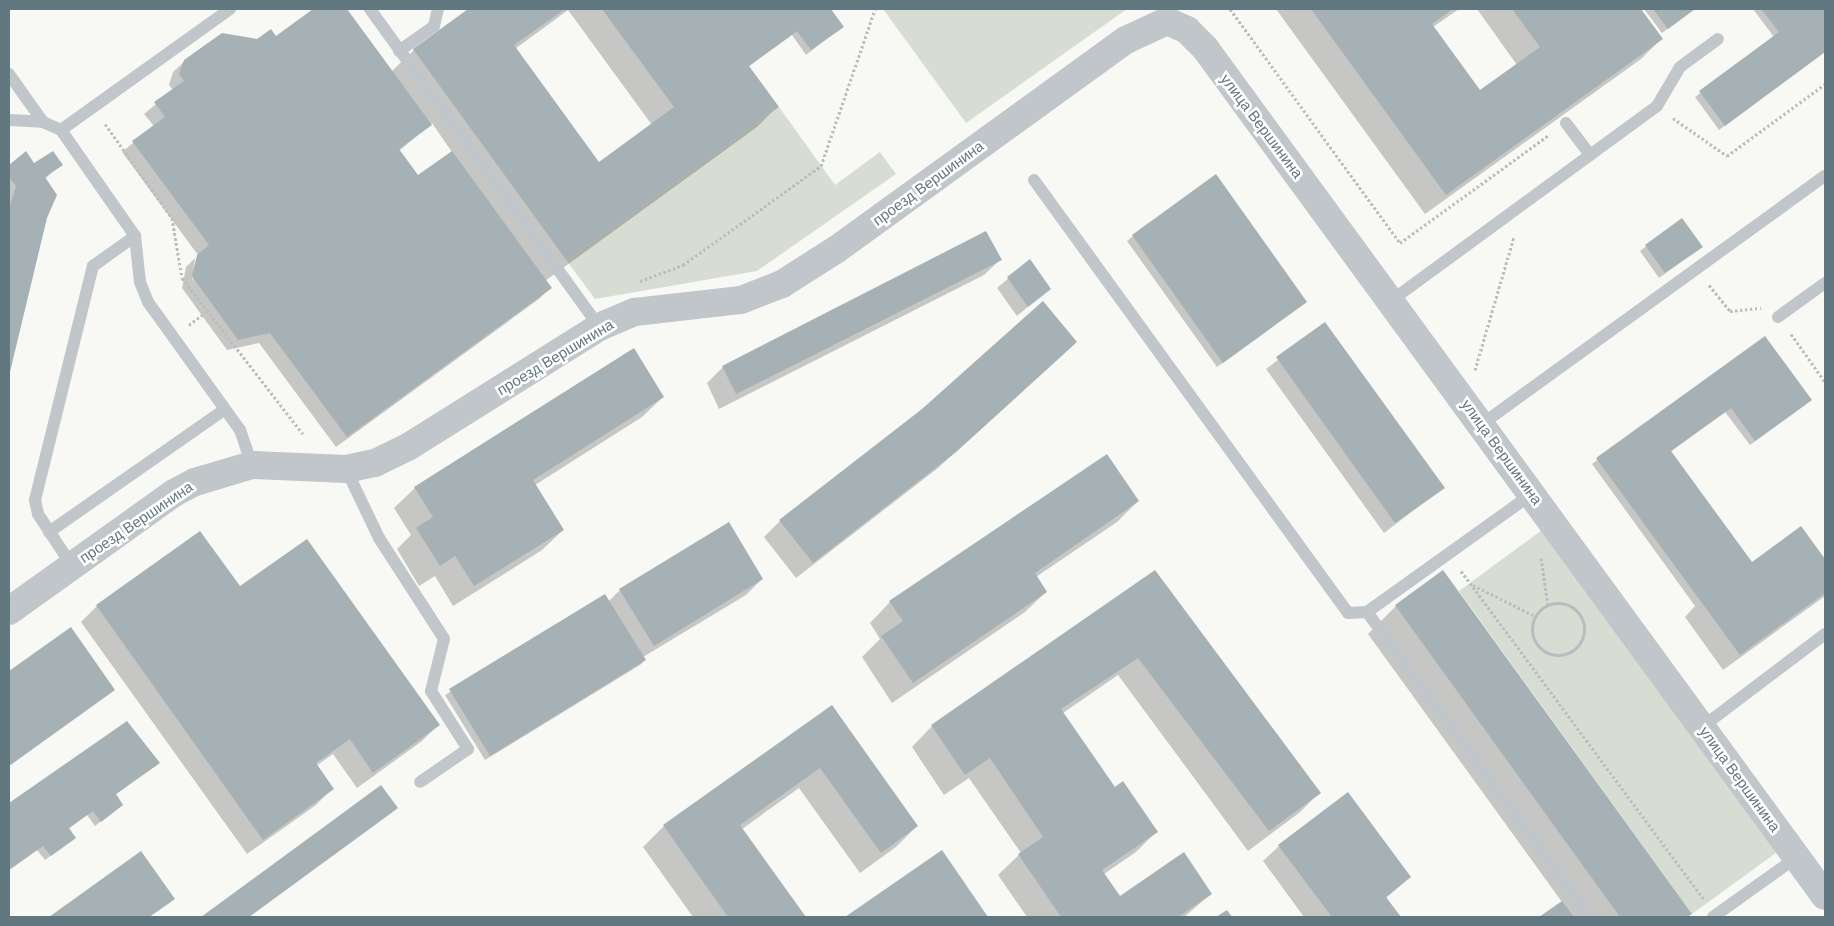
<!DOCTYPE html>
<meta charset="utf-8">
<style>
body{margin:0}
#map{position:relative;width:1834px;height:926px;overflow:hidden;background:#f8f8f5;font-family:Helvetica,sans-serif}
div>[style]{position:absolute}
.green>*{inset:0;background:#d8ddd4}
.shadow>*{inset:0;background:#0003}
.building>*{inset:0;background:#a5b1b5}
.path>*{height:3px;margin-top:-1.5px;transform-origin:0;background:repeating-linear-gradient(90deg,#b8bdbf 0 2.5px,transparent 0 5px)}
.path>.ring{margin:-1.5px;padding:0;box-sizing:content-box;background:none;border:3px solid #b8bdbf;border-radius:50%}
.service>*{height:12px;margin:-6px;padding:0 6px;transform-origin:6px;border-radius:6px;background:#c0c6c9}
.tertiary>*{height:28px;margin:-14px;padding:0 14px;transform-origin:14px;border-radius:14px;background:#c0c6c9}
span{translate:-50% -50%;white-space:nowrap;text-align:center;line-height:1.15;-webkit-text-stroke:5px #fff;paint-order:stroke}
.street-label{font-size:15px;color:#627881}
.frame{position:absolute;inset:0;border:10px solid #627881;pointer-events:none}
</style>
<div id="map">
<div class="green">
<div style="clip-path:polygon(883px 9px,1127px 9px,966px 123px)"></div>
<div style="clip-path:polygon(779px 107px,835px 185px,880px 152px,896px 174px,757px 271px,595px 299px,567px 261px)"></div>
<div style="clip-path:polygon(1546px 527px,1780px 850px,1692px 914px,1459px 591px)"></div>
</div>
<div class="shadow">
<div style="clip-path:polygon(evenodd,316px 9px,345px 9px,391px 72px,414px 50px,470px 9px,706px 9px,708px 12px,712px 9px,829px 9px,842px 27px,806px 55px,792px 35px,748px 67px,777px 107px,757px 127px,545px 281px,550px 288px,539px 299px,336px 447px,259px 343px,227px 350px,182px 288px,186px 267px,195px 258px,192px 283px,198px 255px,122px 152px,154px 126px,144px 114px,173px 90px,169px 85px,173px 72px,185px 61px,276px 37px,316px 9px,568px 10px,652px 125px,599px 164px,515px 49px,568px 10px,316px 9px,432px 123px,452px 152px,418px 177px,399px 151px,432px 123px)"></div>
<div style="clip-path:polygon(1276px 9px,1459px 9px,1433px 27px,1480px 92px,1517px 65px,1477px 9px,1640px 9px,1662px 38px,1641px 59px,1425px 214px)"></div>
<div style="clip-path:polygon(1644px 9px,1695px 9px,1662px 33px)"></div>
<div style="clip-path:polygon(1753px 9px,1825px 9px,1825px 52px,1719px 130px,1695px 97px,1774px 37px)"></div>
<div style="clip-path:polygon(25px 153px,34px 165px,61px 164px,45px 179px,46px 218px,9px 373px,9px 166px)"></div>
<div style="clip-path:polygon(1682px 219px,1696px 251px,1659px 278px,1640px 251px)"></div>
<div style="clip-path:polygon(1133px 236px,1306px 302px,1217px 367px,1127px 241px)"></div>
<div style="clip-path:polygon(1000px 260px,984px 275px,719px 409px,707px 383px,723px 367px)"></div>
<div style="clip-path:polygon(1029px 261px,1049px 289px,1017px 316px,997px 288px)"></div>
<div style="clip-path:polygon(1324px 324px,1443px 488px,1384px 533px,1266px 369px)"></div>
<div style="clip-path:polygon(1765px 337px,1805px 405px,1750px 445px,1725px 412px,1670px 452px,1751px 564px,1801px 528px,1825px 561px,1825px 596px,1723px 670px,1685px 617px,1695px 606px,1592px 464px)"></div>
<div style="clip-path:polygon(634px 350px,663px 397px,642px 417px,535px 485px,563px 530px,542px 550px,453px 606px,435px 576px,419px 586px,397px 549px,411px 535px,394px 508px,415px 488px)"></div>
<div style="clip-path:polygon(1059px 358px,938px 468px,796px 578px,764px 537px,780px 521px)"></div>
<div style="clip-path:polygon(1138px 501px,1117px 522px,1036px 577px,1046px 592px,1025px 612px,892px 703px,862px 657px,880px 639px,870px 623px,890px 602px)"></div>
<div style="clip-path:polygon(200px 532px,240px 588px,438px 725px,422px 741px,357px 788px,333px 754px,316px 766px,332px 789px,316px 805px,247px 854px,81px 622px,97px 606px)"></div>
<div style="clip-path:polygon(762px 579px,746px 595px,643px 657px,645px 660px,640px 665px,485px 760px,445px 695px,604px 595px,608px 602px,620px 590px)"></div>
<div style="clip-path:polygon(1396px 606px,1690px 914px,1687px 917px,1541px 917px,1562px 902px,1368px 634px)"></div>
<div style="clip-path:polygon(1105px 609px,1319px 793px,1299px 813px,1248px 851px,1118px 675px,1063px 713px,1114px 789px,1156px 832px,1136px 852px,1104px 874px,1120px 897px,1211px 894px,1184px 917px,1027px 917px,998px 875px,1021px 853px,969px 778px,944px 795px,912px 747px,932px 726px)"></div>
<div style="clip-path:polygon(71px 629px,113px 690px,9px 766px,9px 673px)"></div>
<div style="clip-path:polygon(832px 707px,917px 826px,896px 847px,860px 873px,799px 788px,742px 829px,805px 917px,693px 917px,643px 847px,664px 826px)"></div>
<div style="clip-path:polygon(127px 723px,158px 763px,115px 795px,122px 805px,95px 826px,87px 815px,68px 829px,75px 838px,45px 860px,37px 850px,9px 870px,9px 805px)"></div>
<div style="clip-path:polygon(381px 787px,396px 808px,391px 813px,249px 917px,203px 917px)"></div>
<div style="clip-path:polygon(1279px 846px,1410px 877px,1386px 898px,1400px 917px,1304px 917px,1263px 861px)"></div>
<div style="clip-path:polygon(942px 852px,987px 917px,847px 917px)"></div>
<div style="clip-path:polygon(141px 853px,173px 899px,168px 904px,149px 917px,51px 917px)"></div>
</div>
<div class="building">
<div style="clip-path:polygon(313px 9px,347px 9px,432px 125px,399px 149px,418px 175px,452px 151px,552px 288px,347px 437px,270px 333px,238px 340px,192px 276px,197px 255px,209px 245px,132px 141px,165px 117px,154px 102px,184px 81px,179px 74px,184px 60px,222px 33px,257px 39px,271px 29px,276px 36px)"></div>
<div style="clip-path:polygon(468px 9px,565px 9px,514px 45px,599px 162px,674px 107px,602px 9px,831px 9px,844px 27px,811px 50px,797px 31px,749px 66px,779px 107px,567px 261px,413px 49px)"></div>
<div style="clip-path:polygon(1311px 9px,1453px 9px,1432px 24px,1480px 90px,1540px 47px,1512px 9px,1641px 9px,1663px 39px,1446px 195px)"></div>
<div style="clip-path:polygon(1653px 9px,1695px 9px,1668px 29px)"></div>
<div style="clip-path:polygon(1761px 9px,1825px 9px,1825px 52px,1725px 126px,1699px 91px,1779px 32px)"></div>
<div style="clip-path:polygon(26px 151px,34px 163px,53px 151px,63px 165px,45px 177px,57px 195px,47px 218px,9px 376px,9px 209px,16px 186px,9px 177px,9px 165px)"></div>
<div style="clip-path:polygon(1216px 174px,1307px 302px,1223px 363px,1132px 235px)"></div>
<div style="clip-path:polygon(1682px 218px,1703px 247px,1665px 273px,1645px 245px)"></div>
<div style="clip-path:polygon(986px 231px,1002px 260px,736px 394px,722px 366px)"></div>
<div style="clip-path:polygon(1030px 259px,1051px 289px,1028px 307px,1007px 277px)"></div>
<div style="clip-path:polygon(1043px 301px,1077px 342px,956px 452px,813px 563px,779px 520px,922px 409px)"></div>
<div style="clip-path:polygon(1325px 322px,1445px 488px,1395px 523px,1276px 357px)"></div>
<div style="clip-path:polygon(1765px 336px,1812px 400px,1755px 441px,1731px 408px,1671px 451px,1752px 562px,1801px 526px,1825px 559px,1825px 593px,1740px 655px,1596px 458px)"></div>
<div style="clip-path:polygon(634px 348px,664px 397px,533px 480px,564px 530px,474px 586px,455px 556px,440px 566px,416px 528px,433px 517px,414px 487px)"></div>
<div style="clip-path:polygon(1107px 454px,1139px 501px,1035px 573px,1047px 592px,913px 683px,881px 636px,903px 621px,889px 601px)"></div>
<div style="clip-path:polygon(729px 522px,763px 579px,654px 646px,619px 589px)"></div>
<div style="clip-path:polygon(200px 531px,240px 586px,307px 539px,440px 725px,373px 773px,350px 739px,316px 763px,334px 789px,263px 840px,96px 605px)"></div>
<div style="clip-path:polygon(1155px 570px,1321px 793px,1269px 831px,1138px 658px,1061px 709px,1115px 787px,1123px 781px,1158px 832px,1102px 870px,1120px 896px,1184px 852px,1212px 894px,1178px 917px,1061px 917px,1018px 854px,1043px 837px,990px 758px,965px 775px,931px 725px)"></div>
<div style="clip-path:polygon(1443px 570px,1692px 914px,1687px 917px,1620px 917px,1395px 605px)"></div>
<div style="clip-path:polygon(605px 594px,646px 660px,490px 756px,449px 689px)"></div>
<div style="clip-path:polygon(71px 627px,115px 690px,9px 766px,9px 671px)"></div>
<div style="clip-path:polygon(832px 705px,918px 826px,881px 853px,820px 768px,740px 825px,806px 917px,728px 917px,663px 825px)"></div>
<div style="clip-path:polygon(127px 721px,160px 763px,116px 794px,123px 805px,101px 822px,93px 811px,69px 828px,76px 838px,51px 856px,43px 846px,9px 870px,9px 803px)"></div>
<div style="clip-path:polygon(381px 785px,398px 808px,249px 917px,201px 917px)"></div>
<div style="clip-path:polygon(1348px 792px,1411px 877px,1386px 897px,1401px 917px,1332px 917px,1278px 845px)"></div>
<div style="clip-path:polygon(942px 850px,988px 917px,845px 917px)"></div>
<div style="clip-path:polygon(141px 851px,175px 899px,149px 917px,49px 917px)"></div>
<div style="clip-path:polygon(1562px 901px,1574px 917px,1539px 917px)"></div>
<div style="clip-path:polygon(1227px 910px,1232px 917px,1216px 917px)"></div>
</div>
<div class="path">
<div style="left:1230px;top:9px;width:289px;rotate:54deg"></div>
<div style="left:1400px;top:243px;width:185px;rotate:-36deg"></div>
<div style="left:1673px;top:118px;width:66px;rotate:35.1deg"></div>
<div style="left:1727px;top:156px;width:122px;rotate:-36.3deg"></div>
<div style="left:105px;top:124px;width:115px;rotate:54.5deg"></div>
<div style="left:172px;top:218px;width:61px;rotate:80.5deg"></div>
<div style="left:182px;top:278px;width:197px;rotate:52.2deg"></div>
<div style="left:640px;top:281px;width:46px;rotate:-20.4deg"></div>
<div style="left:683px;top:265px;width:170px;rotate:-35.7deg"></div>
<div style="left:821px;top:166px;width:166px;rotate:-71deg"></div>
<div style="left:1709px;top:285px;width:33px;rotate:51deg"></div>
<div style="left:1730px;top:311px;width:31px;rotate:-6deg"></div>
<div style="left:189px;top:325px;width:21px;rotate:-37deg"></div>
<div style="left:1791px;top:334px;width:59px;rotate:54.7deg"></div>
<div style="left:1475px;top:370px;width:139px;rotate:-73.7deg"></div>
<div style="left:1541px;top:558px;width:48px;rotate:81.5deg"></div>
<div style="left:1461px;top:571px;width:408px;rotate:53.5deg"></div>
<div style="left:1473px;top:585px;width:69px;rotate:26.6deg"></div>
<div class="ring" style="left:1532px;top:603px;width:49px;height:49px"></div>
</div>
<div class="service">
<div style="left:370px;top:9px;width:392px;rotate:54.2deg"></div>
<div style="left:399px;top:51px;width:43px;rotate:-35.5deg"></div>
<div style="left:434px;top:26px;width:17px;rotate:-77deg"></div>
<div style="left:9px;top:74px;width:59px;rotate:54.7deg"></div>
<div style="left:9px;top:120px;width:34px;rotate:3deg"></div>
<div style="left:43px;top:122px;width:20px;rotate:24deg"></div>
<div style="left:1566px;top:123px;width:40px;rotate:53deg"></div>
<div style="left:1034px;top:180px;width:535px;rotate:54.05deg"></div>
<div style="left:1348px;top:613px;width:19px;rotate:-3deg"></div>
<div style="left:1367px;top:612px;width:203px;rotate:-35.6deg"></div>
<div style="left:135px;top:236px;width:46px;rotate:83.8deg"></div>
<div style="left:140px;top:282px;width:22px;rotate:68deg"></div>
<div style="left:148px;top:302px;width:158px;rotate:54.3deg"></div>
<div style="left:240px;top:430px;width:37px;rotate:71deg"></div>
<div style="left:1392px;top:300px;width:328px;rotate:-36.2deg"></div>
<div style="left:1657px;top:106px;width:45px;rotate:-59.5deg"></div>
<div style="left:1680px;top:67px;width:47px;rotate:-36.4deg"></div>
<div style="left:1778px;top:317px;width:58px;rotate:-35.9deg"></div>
<div style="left:1482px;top:424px;width:423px;rotate:-35.9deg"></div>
<div style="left:346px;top:469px;width:76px;rotate:64.4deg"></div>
<div style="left:379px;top:538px;width:120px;rotate:57.2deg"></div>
<div style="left:444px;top:639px;width:54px;rotate:104deg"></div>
<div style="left:431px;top:691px;width:69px;rotate:57.5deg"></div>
<div style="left:468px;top:749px;width:58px;rotate:145.5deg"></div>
<div style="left:49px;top:532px;width:213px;rotate:-34.9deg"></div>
<div style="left:72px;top:566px;width:62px;rotate:-123.2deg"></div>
<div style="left:38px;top:514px;width:14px;rotate:-102deg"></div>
<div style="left:35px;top:500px;width:241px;rotate:-76.1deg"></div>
<div style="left:93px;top:266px;width:52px;rotate:-35.5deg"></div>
<div style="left:135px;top:236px;width:129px;rotate:-124.9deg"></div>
<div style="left:61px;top:130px;width:208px;rotate:-35.6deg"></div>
<div style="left:1367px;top:612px;width:378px;rotate:53.8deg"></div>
<div style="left:1702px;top:727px;width:154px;rotate:-37.1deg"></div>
<div style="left:1713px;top:917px;width:103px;rotate:-35.5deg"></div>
</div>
<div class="tertiary">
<div style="left:9px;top:611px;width:203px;rotate:-35.6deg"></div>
<div style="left:174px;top:493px;width:24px;rotate:-28deg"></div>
<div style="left:195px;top:482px;width:59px;rotate:-16.6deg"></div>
<div style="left:252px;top:465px;width:94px;rotate:2.4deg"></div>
<div style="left:346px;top:469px;width:30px;rotate:-12deg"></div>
<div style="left:375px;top:463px;width:37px;rotate:-26deg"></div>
<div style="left:408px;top:447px;width:226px;rotate:-32.1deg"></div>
<div style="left:599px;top:327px;width:39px;rotate:-23deg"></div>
<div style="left:635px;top:312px;width:107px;rotate:-6.5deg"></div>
<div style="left:741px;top:300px;width:44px;rotate:-21.3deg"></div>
<div style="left:782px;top:284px;width:65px;rotate:-32.5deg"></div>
<div style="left:837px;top:249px;width:357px;rotate:-35.9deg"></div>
<div style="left:1126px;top:40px;width:45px;rotate:-24.9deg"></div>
<div style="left:1167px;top:21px;width:22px;rotate:24deg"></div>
<div style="left:1187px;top:30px;width:25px;rotate:45deg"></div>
<div style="left:1205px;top:48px;width:1050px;rotate:53.83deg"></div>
</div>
<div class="street-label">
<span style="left:1262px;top:126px;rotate:53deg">улица Вершинина</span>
<span style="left:928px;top:183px;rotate:-36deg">проезд Вершинина</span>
<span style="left:555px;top:357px;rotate:-31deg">проезд Вершинина</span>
<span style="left:1502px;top:452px;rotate:54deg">улица Вершинина</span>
<span style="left:136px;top:522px;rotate:-34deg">проезд Вершинина</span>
<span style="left:1740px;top:779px;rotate:54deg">улица Вершинина</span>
</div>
<div class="frame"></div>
</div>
